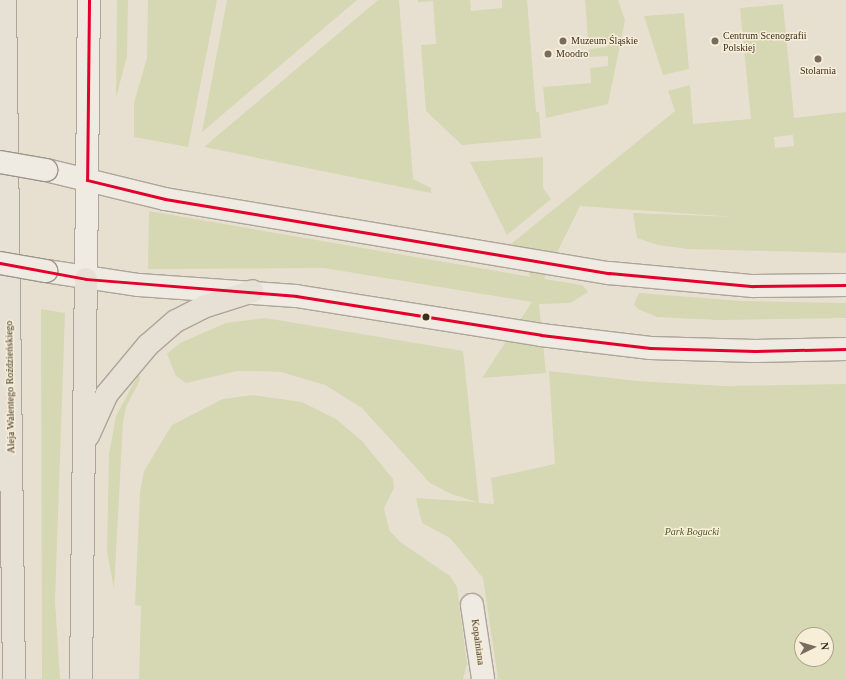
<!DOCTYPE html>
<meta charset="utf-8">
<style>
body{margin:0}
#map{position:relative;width:846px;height:679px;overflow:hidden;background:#e7e0d1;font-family:"Times New Roman",serif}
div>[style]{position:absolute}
.green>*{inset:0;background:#d6d7b3}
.roads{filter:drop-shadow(1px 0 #ada599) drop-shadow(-1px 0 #ada599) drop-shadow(0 1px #ada599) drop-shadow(0 -1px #ada599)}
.street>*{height:22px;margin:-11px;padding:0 11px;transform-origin:11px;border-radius:11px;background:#efebe3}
.secondary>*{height:22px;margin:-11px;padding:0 11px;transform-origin:11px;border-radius:11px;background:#efebe3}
.primary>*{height:22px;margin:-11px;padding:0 11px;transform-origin:11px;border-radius:11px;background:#e6e1d4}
.bridges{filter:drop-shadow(1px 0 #9c958a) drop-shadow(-1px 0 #9c958a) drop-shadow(0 1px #9c958a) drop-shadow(0 -1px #9c958a)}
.secondary-bridge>*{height:22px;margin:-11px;padding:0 11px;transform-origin:11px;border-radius:11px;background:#efebe3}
.bus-1>*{height:3px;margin:-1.5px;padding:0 1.5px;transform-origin:1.5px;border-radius:1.5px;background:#e4002b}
.dots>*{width:11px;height:11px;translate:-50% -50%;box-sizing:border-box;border:2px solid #f7eed8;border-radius:50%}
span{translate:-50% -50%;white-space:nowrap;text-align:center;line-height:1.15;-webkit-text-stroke:3px #f7eed8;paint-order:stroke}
.poi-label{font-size:10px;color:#3d2e20}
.left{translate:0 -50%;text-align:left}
.street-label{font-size:10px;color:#3d2e20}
.park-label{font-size:10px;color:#4d5a26;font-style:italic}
.north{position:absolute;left:794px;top:627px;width:40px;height:40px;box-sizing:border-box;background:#f7eed8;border:1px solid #ada18e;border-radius:50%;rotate:85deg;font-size:11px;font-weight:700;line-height:16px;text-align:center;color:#3d2e20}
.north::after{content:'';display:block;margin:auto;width:14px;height:18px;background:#786c5e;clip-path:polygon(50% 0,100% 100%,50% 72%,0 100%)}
</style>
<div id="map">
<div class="green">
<div style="clip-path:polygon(117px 0,128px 0,127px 56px,116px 98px)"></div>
<div style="clip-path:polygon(148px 0,217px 0,188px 147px,134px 137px,134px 103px,147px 58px)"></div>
<div style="clip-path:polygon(227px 0,357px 0,202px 132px)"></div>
<div style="clip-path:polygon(378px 0,399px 0,413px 179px,431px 188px,431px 193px,204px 147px)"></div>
<div style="clip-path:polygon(418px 0,470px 0,471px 11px,502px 8px,502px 0,527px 0,536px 112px,539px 112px,541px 138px,462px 145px,426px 111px,421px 45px,436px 44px,433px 1px,418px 2px)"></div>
<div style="clip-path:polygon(585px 0,618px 0,625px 20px,608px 104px,546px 118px,543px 87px,591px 83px,590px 68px,608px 66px,608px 56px,589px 57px,589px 49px,607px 47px,607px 39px,588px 40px)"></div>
<div style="clip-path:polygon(evenodd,783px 4px,794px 118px,846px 112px,846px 253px,688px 249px,658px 245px,637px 238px,633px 213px,736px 217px,580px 206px,544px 279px,582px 285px,588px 292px,570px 303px,539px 304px,546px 373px,482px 378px,532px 302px,324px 268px,148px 269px,149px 211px,531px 277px,511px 244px,675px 111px,668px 91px,690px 85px,693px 124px,751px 119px,740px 8px,783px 4px,793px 135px,794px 146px,775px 148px,774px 137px,793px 135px)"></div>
<div style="clip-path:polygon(684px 13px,689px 69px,663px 75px,644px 16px)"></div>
<div style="clip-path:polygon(543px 157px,543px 188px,551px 199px,507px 235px,470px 162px)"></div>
<div style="clip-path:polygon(639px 293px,742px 301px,846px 303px,846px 318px,719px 320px,657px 317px,638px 309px,634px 304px)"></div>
<div style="clip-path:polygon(41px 309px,65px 313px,55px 601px,60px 679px,42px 679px)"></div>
<div style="clip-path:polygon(evenodd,265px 318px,463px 351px,479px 503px,494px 504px,491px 478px,555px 464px,549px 371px,637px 381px,724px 386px,846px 384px,846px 679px,498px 679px,483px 578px,450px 538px,422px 523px,416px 498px,477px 502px,451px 494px,430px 483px,362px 408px,325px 385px,281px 372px,259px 371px,237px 371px,186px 383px,176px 376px,167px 354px,180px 343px,226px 323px,265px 318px,802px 635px,826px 635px,826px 659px,802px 659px,802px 635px)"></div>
<div style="clip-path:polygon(139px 373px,140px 380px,126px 407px,123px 423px,114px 589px,107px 552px,109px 454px,116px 416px)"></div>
<div style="clip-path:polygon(253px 395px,302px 402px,336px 419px,362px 441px,393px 479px,394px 488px,384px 508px,389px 530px,400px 542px,450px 576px,457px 587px,467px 664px,463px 679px,139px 679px,141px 606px,135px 605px,140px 492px,144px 471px,172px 425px,223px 399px)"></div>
</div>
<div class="roads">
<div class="street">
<div style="left:472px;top:605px;width:75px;rotate:81.5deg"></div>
</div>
<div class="secondary">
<div style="left:46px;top:170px;width:122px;rotate:13.7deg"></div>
<div style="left:165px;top:199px;width:450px;rotate:9.5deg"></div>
<div style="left:609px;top:273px;width:145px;rotate:5.2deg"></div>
<div style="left:753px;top:286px;width:93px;rotate:-0.6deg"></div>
<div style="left:46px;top:271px;width:94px;rotate:8.6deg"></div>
<div style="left:139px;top:285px;width:157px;rotate:4deg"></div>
<div style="left:296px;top:296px;width:248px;rotate:9deg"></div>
<div style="left:541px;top:335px;width:110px;rotate:6.8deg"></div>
<div style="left:650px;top:348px;width:105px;rotate:1.6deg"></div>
<div style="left:755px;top:351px;width:91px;rotate:-1.3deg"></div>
<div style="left:86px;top:279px;width:279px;rotate:-89.4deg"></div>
</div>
<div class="primary">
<div style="left:5px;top:0;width:679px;rotate:89.24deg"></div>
<div style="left:88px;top:436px;width:46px;rotate:-65.7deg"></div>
<div style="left:107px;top:394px;width:64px;rotate:-50.1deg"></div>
<div style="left:148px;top:345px;width:37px;rotate:-41deg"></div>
<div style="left:176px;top:321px;width:30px;rotate:-27deg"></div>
<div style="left:203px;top:307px;width:52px;rotate:-17.7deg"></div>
<div style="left:81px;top:679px;width:400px;rotate:-89.3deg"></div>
</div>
</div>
<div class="bridges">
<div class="secondary-bridge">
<div style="left:0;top:162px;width:47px;rotate:9.9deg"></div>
<div style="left:0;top:263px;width:47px;rotate:9.9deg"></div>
</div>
</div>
<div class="bus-1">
<div style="left:89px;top:0;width:180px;rotate:90.6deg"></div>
<div style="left:87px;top:180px;width:80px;rotate:13.7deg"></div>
<div style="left:165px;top:199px;width:450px;rotate:9.5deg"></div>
<div style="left:609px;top:273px;width:145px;rotate:5.2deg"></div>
<div style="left:753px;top:286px;width:93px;rotate:-0.6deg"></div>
<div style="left:0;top:263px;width:87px;rotate:10.5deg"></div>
<div style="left:86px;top:279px;width:211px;rotate:4.6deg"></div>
<div style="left:296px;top:296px;width:248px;rotate:9deg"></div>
<div style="left:541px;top:335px;width:110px;rotate:6.8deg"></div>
<div style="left:650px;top:348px;width:105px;rotate:1.6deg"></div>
<div style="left:755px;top:351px;width:91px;rotate:-1.3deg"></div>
</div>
<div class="dots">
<div style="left:563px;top:41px;background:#786c5e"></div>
<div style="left:715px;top:41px;background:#786c5e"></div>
<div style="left:548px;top:54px;background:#786c5e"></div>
<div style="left:818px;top:59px;background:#786c5e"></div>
<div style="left:426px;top:317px;background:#3d2e20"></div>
</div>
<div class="poi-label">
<span class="left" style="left:723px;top:41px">Centrum Scenografii<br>Polskiej</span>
<span class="left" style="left:571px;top:41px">Muzeum Śląskie</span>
<span class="left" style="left:556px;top:54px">Moodro</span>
<span style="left:818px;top:71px">Stolarnia</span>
</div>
<div class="street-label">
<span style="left:10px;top:387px;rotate:-91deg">Aleja Walentego Roździeńskiego</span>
<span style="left:478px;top:642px;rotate:82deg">Kopalniana</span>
</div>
<div class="park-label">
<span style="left:692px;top:532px">Park Bogucki</span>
</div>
<div class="north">N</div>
</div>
